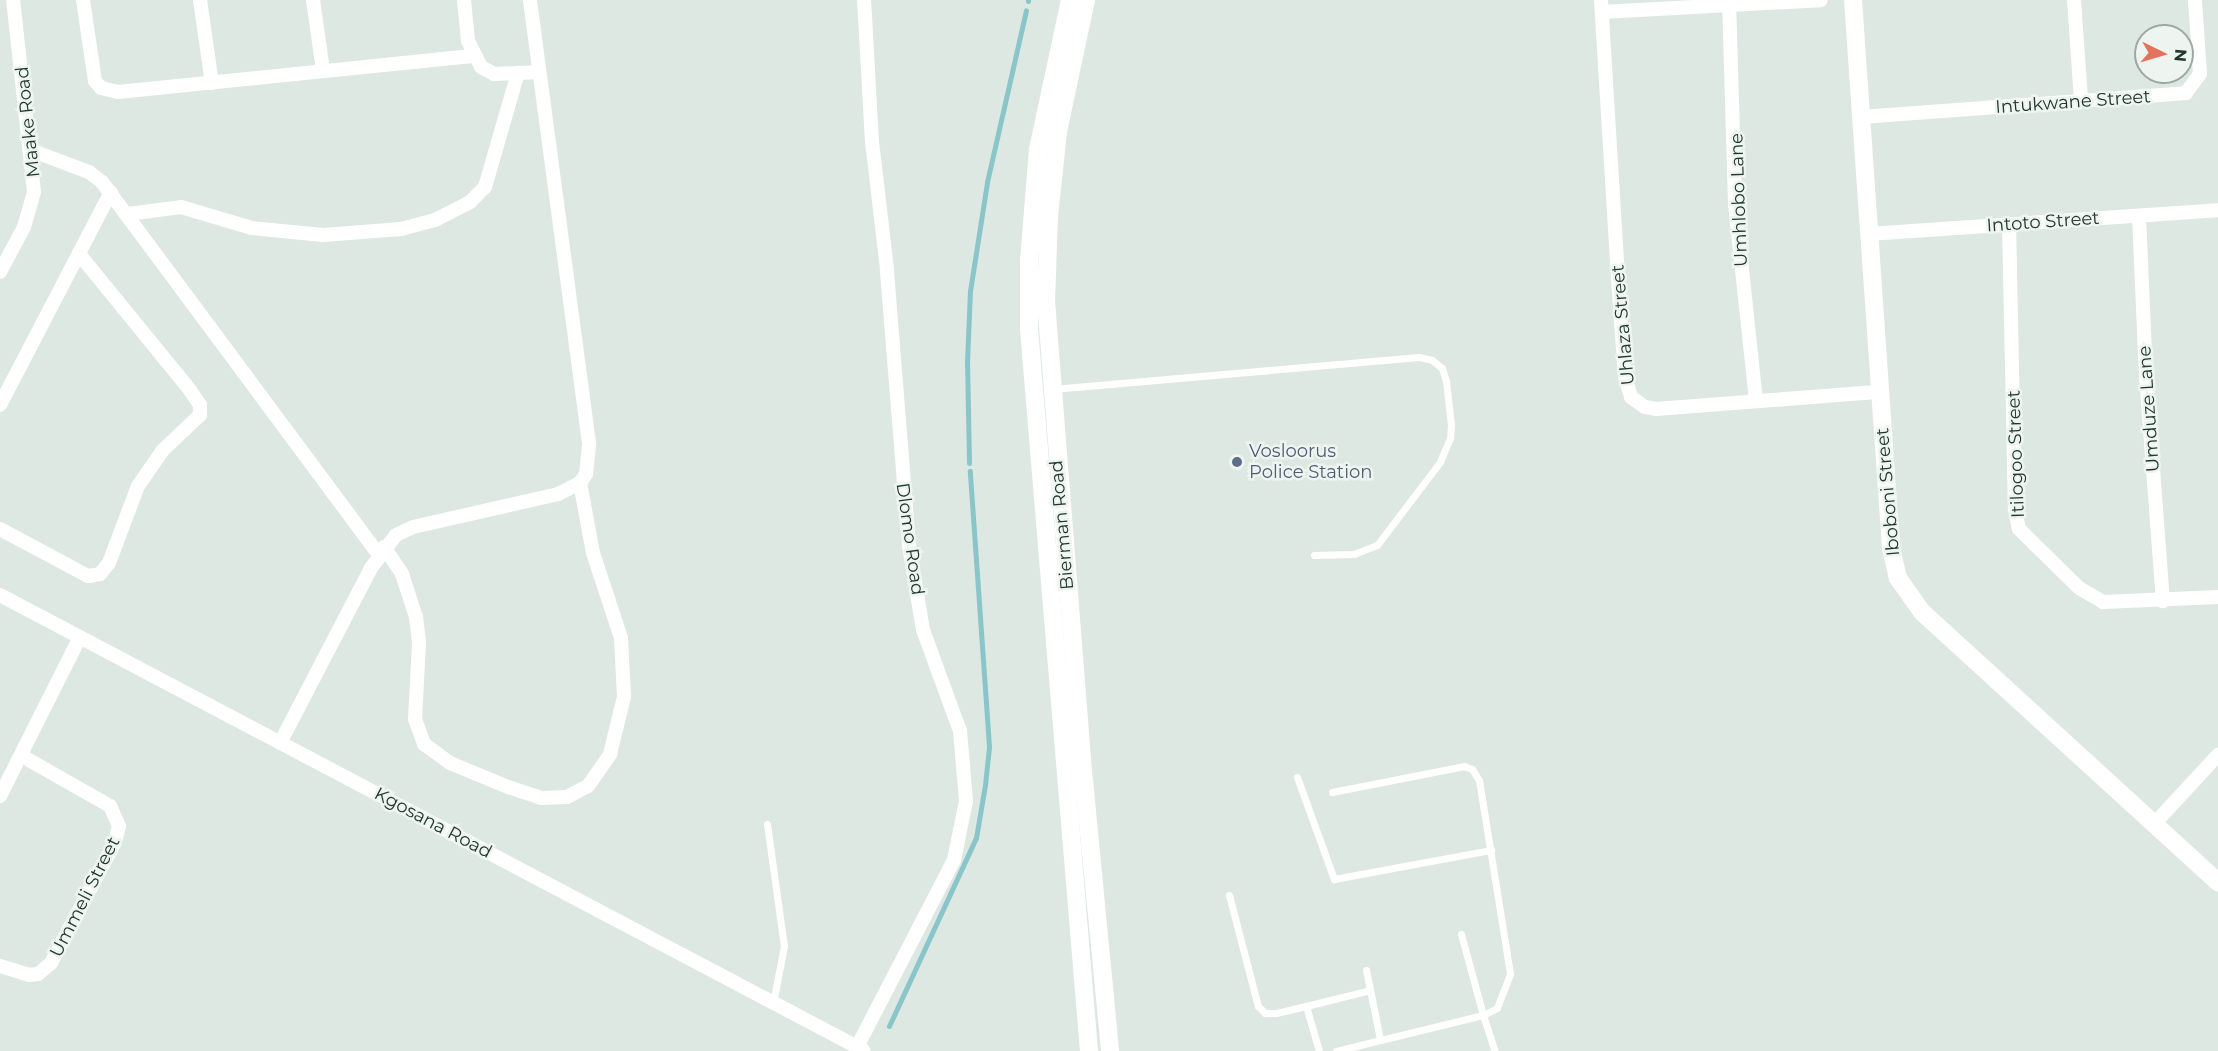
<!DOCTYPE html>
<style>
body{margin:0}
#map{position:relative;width:2218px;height:1051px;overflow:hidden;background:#dee8e2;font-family:Montserrat,sans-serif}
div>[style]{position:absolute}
.stream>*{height:5px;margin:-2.5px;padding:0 2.5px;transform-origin:2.5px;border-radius:2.5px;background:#8ac6c9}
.lane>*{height:7px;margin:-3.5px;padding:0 3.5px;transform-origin:3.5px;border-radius:3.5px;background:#fff}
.street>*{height:14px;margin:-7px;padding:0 7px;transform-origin:7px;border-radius:7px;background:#fff}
.secondary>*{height:18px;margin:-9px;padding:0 9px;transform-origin:9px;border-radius:9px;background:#fff}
.dots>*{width:16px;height:16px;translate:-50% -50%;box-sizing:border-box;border:3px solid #eef5f1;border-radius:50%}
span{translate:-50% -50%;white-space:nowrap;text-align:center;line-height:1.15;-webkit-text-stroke:5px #eef5f1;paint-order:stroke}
.street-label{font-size:18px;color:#21362e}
.service-label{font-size:18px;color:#4e5e75}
.left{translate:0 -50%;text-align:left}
.north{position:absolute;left:2134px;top:24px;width:60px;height:60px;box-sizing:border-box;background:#eef5f1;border:2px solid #9ca9a3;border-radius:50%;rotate:95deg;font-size:16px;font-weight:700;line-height:24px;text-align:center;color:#21362e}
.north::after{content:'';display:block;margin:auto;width:21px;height:27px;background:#e5725f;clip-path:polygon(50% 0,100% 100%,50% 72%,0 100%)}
</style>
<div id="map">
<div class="stream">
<div style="left:1028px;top:1px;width:1px;rotate:-90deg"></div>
<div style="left:969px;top:463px;width:101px;rotate:-91.1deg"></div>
<div style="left:967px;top:362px;width:71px;rotate:-87.6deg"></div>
<div style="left:970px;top:291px;width:110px;rotate:-81.1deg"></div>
<div style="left:987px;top:182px;width:176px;rotate:-77.2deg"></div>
<div style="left:889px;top:1026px;width:207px;rotate:-65.2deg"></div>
<div style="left:976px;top:838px;width:54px;rotate:-80.4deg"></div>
<div style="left:985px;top:785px;width:39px;rotate:-84deg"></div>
<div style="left:989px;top:746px;width:276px;rotate:-94deg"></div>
</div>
<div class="lane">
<div style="left:1053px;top:389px;width:367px;rotate:-5deg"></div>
<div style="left:1419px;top:357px;width:13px;rotate:13deg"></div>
<div style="left:1432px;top:360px;width:13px;rotate:39deg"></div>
<div style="left:1442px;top:368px;width:14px;rotate:73deg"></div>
<div style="left:1446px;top:381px;width:44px;rotate:83.5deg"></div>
<div style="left:1451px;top:425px;width:13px;rotate:94deg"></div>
<div style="left:1450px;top:438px;width:26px;rotate:113deg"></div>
<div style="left:1440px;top:462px;width:104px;rotate:127.2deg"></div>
<div style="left:1377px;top:545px;width:25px;rotate:159deg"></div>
<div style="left:1354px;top:554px;width:40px;rotate:178.6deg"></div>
<div style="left:1297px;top:777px;width:109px;rotate:70.1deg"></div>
<div style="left:1334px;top:879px;width:160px;rotate:-10.5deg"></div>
<div style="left:1332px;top:792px;width:135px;rotate:-11.1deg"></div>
<div style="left:1464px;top:766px;width:9px;rotate:21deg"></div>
<div style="left:1472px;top:769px;width:13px;rotate:58deg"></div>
<div style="left:1479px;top:780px;width:196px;rotate:80.9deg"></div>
<div style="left:1510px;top:974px;width:36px;rotate:111deg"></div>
<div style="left:1497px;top:1008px;width:16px;rotate:153deg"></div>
<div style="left:1483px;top:1015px;width:84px;rotate:-105.2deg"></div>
<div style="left:767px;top:824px;width:123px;rotate:82.1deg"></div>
<div style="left:784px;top:946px;width:58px;rotate:100.9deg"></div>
<div style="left:1229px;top:895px;width:115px;rotate:75.4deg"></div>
<div style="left:1258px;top:1006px;width:10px;rotate:45deg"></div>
<div style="left:1265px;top:1013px;width:11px"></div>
<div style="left:1276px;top:1013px;width:31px;rotate:-13deg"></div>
<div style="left:1366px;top:970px;width:70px;rotate:78.5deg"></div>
<div style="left:1319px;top:1051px;width:47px;rotate:-106.1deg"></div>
<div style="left:1306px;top:1006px;width:66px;rotate:-14deg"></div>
<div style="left:1336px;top:1051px;width:151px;rotate:-13.8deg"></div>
<div style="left:1483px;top:1015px;width:38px;rotate:72deg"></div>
</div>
<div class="street">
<div style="left:83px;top:0;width:82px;rotate:81.6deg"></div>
<div style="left:95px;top:81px;width:9px;rotate:49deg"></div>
<div style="left:101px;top:88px;width:17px;rotate:13deg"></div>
<div style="left:118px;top:92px;width:356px;rotate:-5.8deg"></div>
<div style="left:200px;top:0;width:84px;rotate:81.8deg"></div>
<div style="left:313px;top:0;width:71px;rotate:81.9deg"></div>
<div style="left:464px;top:0;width:41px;rotate:84.4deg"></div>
<div style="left:468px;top:41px;width:29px;rotate:63deg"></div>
<div style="left:481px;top:67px;width:15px;rotate:28deg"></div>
<div style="left:494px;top:74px;width:45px;rotate:-2.5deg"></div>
<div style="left:1601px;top:0;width:280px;rotate:86.5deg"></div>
<div style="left:1618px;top:279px;width:98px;rotate:85.9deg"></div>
<div style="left:1625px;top:377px;width:21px;rotate:73deg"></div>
<div style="left:1631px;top:397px;width:17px;rotate:36deg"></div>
<div style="left:1645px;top:407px;width:11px;rotate:10deg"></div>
<div style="left:1656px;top:409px;width:224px;rotate:-4.4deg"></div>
<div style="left:1729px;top:0;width:204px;rotate:88.3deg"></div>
<div style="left:1735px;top:204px;width:197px;rotate:83.9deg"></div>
<div style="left:2074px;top:0;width:101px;rotate:86deg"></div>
<div style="left:1602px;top:12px;width:219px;rotate:-3.1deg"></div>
<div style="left:1861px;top:117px;width:326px;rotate:-4.2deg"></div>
<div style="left:2186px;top:93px;width:24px;rotate:-54deg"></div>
<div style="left:2200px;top:74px;width:74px;rotate:-93.9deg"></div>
<div style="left:33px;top:151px;width:60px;rotate:20.6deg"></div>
<div style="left:89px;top:172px;width:16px;rotate:38deg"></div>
<div style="left:102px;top:182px;width:465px;rotate:53.4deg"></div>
<div style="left:128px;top:214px;width:53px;rotate:-7.5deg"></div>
<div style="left:181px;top:207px;width:74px;rotate:16.5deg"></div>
<div style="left:252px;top:228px;width:71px;rotate:5.6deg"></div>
<div style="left:323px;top:235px;width:78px;rotate:-4.4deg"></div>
<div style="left:401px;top:229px;width:35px;rotate:-15deg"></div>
<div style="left:435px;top:220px;width:39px;rotate:-27deg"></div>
<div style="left:470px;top:202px;width:21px;rotate:-45deg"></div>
<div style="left:485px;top:187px;width:119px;rotate:-73.9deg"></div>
<div style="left:2139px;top:216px;width:160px;rotate:87.5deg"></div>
<div style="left:2146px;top:376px;width:226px;rotate:85.7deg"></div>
<div style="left:2009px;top:224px;width:285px;rotate:88.8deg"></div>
<div style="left:2015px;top:509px;width:20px;rotate:79deg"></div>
<div style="left:2019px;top:529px;width:84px;rotate:44.5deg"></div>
<div style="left:2079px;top:588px;width:28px;rotate:30deg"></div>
<div style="left:2103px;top:602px;width:115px;rotate:-2.5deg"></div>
<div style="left:1868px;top:234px;width:351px;rotate:-3.9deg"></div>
<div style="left:0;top:272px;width:51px;rotate:-61.9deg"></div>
<div style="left:24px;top:227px;width:36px;rotate:-74deg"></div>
<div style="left:34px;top:192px;width:193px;rotate:-96.2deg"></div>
<div style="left:0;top:405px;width:240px;rotate:-62.5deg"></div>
<div style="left:0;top:529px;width:100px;rotate:28.1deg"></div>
<div style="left:88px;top:576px;width:12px;rotate:-9deg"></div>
<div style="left:100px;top:574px;width:14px;rotate:-51deg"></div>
<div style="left:109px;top:563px;width:82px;rotate:-69.4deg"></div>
<div style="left:138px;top:486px;width:44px;rotate:-55.2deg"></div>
<div style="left:163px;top:450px;width:51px;rotate:-43.4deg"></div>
<div style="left:200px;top:415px;width:10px;rotate:-90deg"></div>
<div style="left:200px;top:405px;width:18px;rotate:-124deg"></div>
<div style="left:190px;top:390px;width:176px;rotate:-129.2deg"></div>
<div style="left:384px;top:547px;width:32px;rotate:56deg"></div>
<div style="left:402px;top:574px;width:45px;rotate:72deg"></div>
<div style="left:416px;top:617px;width:26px;rotate:83deg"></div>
<div style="left:419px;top:643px;width:76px;rotate:93deg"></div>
<div style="left:415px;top:719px;width:27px;rotate:70deg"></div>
<div style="left:424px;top:744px;width:32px;rotate:36deg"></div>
<div style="left:450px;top:763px;width:63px;rotate:22.5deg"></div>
<div style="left:508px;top:787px;width:35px;rotate:18deg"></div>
<div style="left:541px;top:798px;width:26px;rotate:-2deg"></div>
<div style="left:567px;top:797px;width:24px;rotate:-28deg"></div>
<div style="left:588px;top:786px;width:39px;rotate:-55deg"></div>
<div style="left:610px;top:754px;width:59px;rotate:-76.2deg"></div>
<div style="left:624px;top:697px;width:59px;rotate:-92.9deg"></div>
<div style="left:621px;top:638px;width:89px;rotate:-108.2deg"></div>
<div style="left:593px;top:553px;width:71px;rotate:-100.5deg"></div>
<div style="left:0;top:595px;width:976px;rotate:27.8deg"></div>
<div style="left:280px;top:743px;width:197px;rotate:-62.5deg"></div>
<div style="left:371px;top:568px;width:41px;rotate:-52.9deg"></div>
<div style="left:396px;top:535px;width:19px;rotate:-25deg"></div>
<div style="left:413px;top:527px;width:149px;rotate:-12.8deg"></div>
<div style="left:558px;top:494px;width:25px;rotate:-27deg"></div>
<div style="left:580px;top:483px;width:11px;rotate:-56deg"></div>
<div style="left:586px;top:474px;width:31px;rotate:-84deg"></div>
<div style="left:589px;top:443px;width:447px;rotate:-97.6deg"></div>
<div style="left:0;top:796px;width:178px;rotate:-63.3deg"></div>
<div style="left:2155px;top:823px;width:93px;rotate:-47.2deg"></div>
<div style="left:0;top:966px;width:30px;rotate:17deg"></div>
<div style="left:29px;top:975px;width:9px;rotate:-6deg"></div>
<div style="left:38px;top:974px;width:17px;rotate:-40deg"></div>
<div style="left:51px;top:963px;width:137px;rotate:-62.1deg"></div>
<div style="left:115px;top:842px;width:16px;rotate:-76deg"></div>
<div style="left:119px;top:826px;width:22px;rotate:-114deg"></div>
<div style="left:110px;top:806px;width:101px;rotate:-150.4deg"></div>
<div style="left:857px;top:1047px;width:211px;rotate:-62.6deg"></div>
<div style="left:954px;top:860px;width:60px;rotate:-78.5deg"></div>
<div style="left:966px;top:801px;width:70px;rotate:-94.9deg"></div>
<div style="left:960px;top:731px;width:108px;rotate:-110.1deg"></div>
<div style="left:923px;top:630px;width:86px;rotate:-99.4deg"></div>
<div style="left:909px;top:545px;width:277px;rotate:-94.6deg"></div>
<div style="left:887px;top:269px;width:128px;rotate:-96.7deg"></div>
<div style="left:872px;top:142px;width:142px;rotate:-93.2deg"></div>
</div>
<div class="secondary">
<div style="left:1070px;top:0;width:152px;rotate:102.1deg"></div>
<div style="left:1038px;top:149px;width:111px;rotate:94.6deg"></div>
<div style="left:1029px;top:260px;width:69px;rotate:90deg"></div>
<div style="left:1029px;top:329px;width:724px;rotate:85.25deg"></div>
<div style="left:1086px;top:0;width:135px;rotate:102deg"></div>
<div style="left:1058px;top:132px;width:84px;rotate:96.1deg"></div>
<div style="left:1049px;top:216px;width:85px;rotate:92deg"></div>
<div style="left:1046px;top:301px;width:481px;rotate:85.5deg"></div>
<div style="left:1084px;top:780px;width:272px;rotate:84.5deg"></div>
<div style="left:1853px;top:0;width:549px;rotate:86.03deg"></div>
<div style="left:1891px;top:548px;width:31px;rotate:77deg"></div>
<div style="left:1898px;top:578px;width:42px;rotate:54.8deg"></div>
<div style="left:1922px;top:612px;width:401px;rotate:42.4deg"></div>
</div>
<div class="dots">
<div style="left:1237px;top:462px;background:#5c6f8a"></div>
</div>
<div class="street-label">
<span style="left:2073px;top:102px;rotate:-4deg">Intukwane Street</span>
<span style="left:28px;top:122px;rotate:-96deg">Maake Road</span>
<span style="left:1739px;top:200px;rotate:-92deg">Umhlobo Lane</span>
<span style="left:2043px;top:222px;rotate:-4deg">Intoto Street</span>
<span style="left:1623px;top:325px;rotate:-95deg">Uhlaza Street</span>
<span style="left:2149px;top:409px;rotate:-94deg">Umduze Lane</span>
<span style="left:2016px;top:454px;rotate:-92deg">Itilogoo Street</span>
<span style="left:1888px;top:492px;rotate:-95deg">Iboboni Street</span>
<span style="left:1062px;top:525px;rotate:-95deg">Bierman Road</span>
<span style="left:910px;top:539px;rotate:82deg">Dlomo Road</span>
<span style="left:433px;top:823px;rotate:28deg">Kgosana Road</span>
<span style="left:85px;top:897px;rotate:-63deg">Ummeli Street</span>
</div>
<div class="service-label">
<span class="left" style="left:1249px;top:462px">Vosloorus<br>Police Station</span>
</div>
<div class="north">N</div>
</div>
